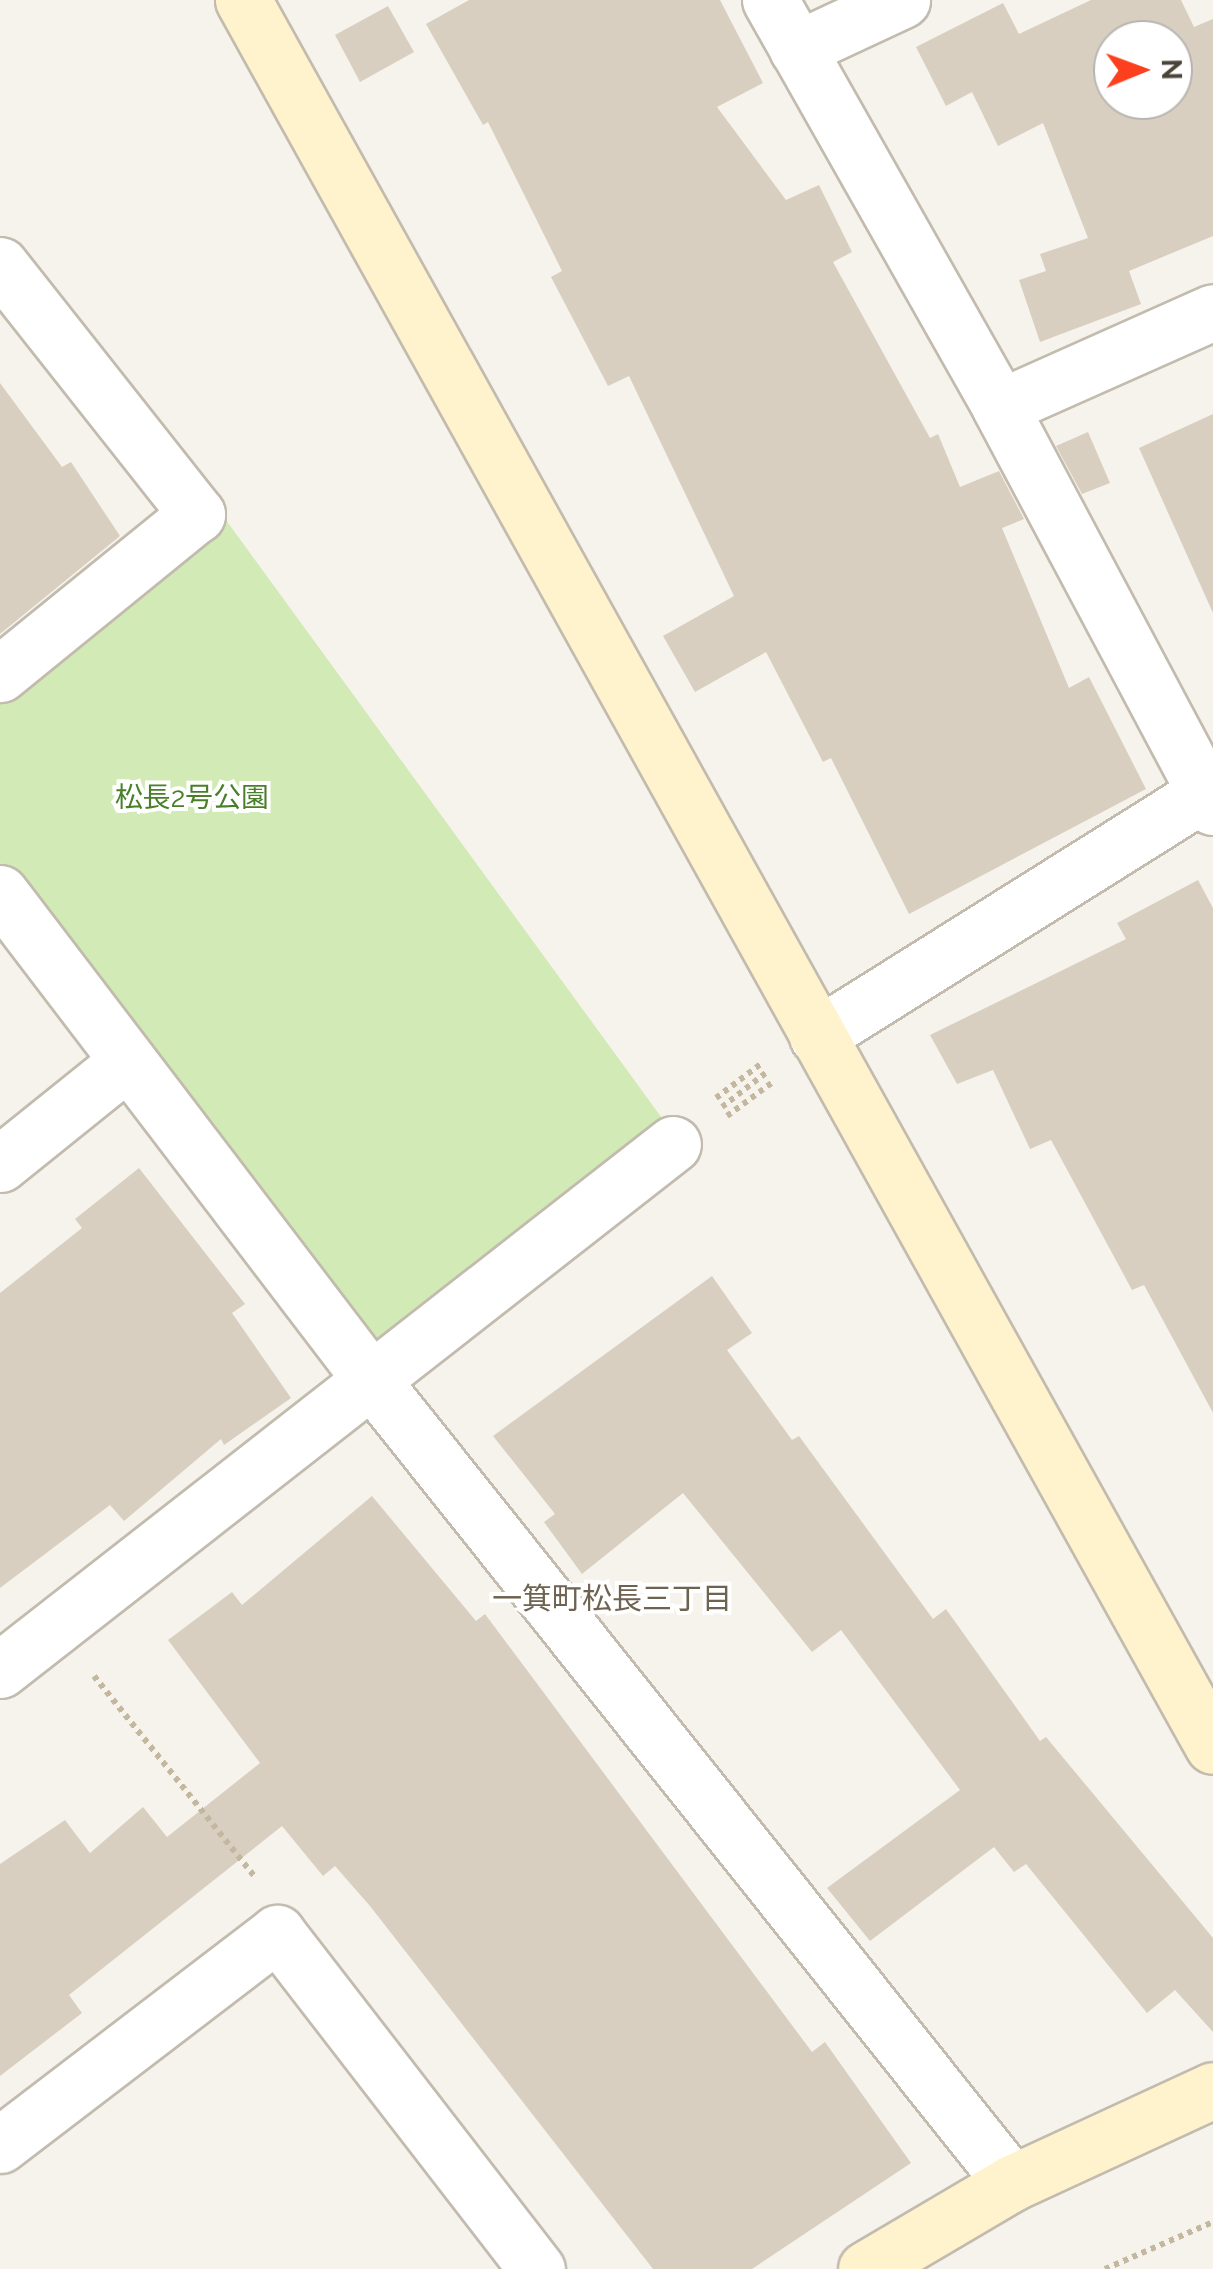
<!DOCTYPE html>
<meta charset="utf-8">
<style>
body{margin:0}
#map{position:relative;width:1213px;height:2269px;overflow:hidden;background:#f6f3ec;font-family:Raleway,"Noto Sans JP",sans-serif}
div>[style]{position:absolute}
.green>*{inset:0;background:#d2eab5}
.building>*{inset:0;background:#d8cfc1}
.path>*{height:6px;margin-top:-3px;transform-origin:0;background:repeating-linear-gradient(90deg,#c4b79f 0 5px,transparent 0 10px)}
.roads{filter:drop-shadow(2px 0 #c2bbae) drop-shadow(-2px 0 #c2bbae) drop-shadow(0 2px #c2bbae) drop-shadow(0 -2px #c2bbae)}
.street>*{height:55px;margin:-27.5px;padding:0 27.5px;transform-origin:27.5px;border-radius:27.5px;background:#fff}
.secondary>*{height:55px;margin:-27.5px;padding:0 27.5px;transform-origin:27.5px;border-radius:27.5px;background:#fff3cd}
span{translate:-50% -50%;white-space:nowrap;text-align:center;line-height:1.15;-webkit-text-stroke:8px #fff;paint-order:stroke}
.park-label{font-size:28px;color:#4a7f2a}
.neighbourhood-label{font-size:30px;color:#6e6250}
.north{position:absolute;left:1093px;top:20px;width:100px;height:100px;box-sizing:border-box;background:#fff;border:2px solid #b7b4b0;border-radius:50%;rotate:89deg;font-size:28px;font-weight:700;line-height:40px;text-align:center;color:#4b4439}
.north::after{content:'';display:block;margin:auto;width:35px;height:45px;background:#fc3f1d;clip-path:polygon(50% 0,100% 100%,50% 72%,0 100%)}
</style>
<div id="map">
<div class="green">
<div style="clip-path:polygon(223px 516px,667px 1125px,373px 1351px,0 863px,0 699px)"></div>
</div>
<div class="building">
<div style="clip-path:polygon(469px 0,720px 0,763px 83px,717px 107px,786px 200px,819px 185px,852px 252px,833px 262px,930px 438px,938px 434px,960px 487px,999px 471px,1024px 519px,1002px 528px,1069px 688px,1089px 677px,1146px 789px,909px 914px,831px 758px,823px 762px,766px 652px,695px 692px,663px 636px,734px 596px,629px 376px,608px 386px,551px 277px,562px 271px,488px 122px,483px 125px,426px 24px)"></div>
<div style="clip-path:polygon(evenodd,1091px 0,1181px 0,1194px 27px,1213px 19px,1213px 236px,1129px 271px,1141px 304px,1040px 342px,1019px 280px,1046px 271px,1040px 254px,1088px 238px,1043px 123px,998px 146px,972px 92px,946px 106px,916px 47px,1003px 3px,1019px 34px,1091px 0,1113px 40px,1173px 40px,1173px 100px,1113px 100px,1113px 40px)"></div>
<div style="clip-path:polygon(388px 6px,414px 52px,360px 82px,335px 35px)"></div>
<div style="clip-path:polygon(0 383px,62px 467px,71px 462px,120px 536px,0 634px)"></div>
<div style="clip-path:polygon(1213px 414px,1213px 613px,1139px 448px)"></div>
<div style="clip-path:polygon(1088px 432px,1110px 483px,1082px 494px,1056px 446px)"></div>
<div style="clip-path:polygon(1198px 880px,1213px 908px,1213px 1413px,1144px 1285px,1132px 1290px,1051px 1140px,1030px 1149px,993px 1070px,957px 1084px,930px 1035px,1126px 939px,1117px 923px)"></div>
<div style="clip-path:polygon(139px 1168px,245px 1304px,232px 1313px,291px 1398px,224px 1445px,221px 1439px,124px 1521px,110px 1505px,0 1588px,0 1293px,82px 1228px,75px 1219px)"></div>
<div style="clip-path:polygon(712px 1276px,752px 1333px,727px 1350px,792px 1440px,799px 1436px,933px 1619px,946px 1609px,1040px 1741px,1046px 1737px,1213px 1938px,1213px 2032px,1175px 1990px,1147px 2013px,1026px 1864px,1014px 1872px,994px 1847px,870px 1941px,827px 1888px,960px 1790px,841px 1630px,812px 1652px,683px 1493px,582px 1574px,544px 1522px,555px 1514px,493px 1436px)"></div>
<div style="clip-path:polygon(372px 1496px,476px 1621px,485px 1614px,812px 2052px,825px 2042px,911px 2163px,752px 2269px,653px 2269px,370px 1906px,335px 1866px,323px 1876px,282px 1826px,69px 1995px,82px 2013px,0 2076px,0 1864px,65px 1820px,90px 1853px,143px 1807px,167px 1837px,260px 1763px,168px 1640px,232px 1592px,242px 1605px)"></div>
</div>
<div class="path">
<div style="left:716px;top:1098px;width:58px;rotate:-37.3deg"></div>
<div style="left:722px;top:1107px;width:57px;rotate:-37.9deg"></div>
<div style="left:727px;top:1116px;width:57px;rotate:-36.5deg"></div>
<div style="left:94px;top:1676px;width:258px;rotate:51.3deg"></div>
<div style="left:1105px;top:2269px;width:118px;rotate:-23.5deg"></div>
</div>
<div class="roads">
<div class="street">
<div style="left:770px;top:0;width:467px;rotate:60.5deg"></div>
<div style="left:1000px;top:407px;width:453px;rotate:62deg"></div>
<div style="left:797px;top:49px;width:116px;rotate:-25deg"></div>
<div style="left:0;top:265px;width:318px;rotate:51.7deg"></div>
<div style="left:197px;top:514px;width:254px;rotate:140.9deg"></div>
<div style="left:1000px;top:407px;width:233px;rotate:-24deg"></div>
<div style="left:0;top:893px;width:609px;rotate:52.68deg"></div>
<div style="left:369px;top:1377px;width:1031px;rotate:51.42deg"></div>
<div style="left:817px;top:1036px;width:467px;rotate:-32.1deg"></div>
<div style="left:0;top:1164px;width:164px;rotate:-38.8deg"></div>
<div style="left:0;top:1670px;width:854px;rotate:-38.01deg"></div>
<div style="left:0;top:2145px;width:349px;rotate:-37.4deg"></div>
<div style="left:277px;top:1933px;width:425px;rotate:52.3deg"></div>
</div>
<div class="secondary">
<div style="left:243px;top:0;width:1997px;rotate:60.95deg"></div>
<div style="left:866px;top:2269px;width:169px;rotate:-30.5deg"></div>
<div style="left:1012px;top:2183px;width:221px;rotate:-24.8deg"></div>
</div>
</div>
<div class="park-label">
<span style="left:192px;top:798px">松長2号公園</span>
</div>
<div class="neighbourhood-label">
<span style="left:612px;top:1599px">一箕町松長三丁目</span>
</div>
<div class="north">N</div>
</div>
